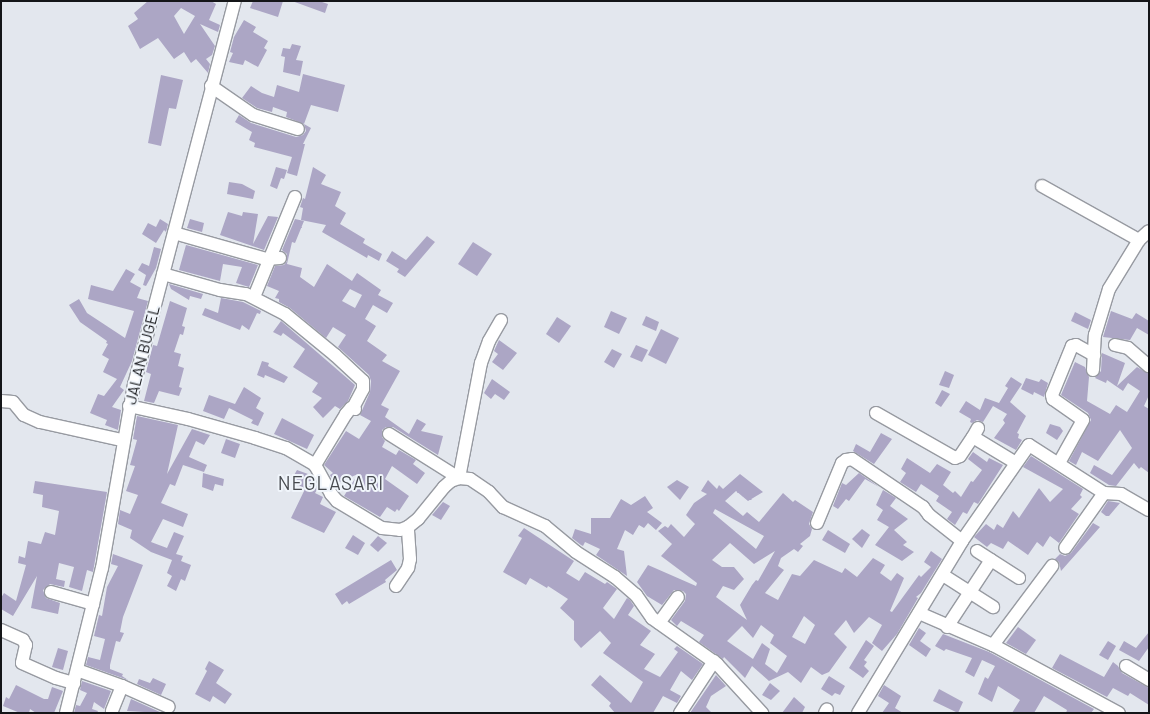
<!DOCTYPE html>
<style>
body{margin:0}
#map{position:relative;width:1150px;height:714px;overflow:hidden;background:#e3e7ee;font-family:Barlow,sans-serif}
div>[style]{position:absolute}
.building>*{inset:0;background:#aca6c5}
.roads{filter:drop-shadow(1px 0 #979aa1) drop-shadow(-1px 0 #979aa1) drop-shadow(0 1px #979aa1) drop-shadow(0 -1px #979aa1)}
.minor>*{height:12px;margin:-6px;padding:0 6px;transform-origin:6px;border-radius:6px;background:#fff}
span{translate:-50% -50%;white-space:nowrap;text-align:center;line-height:1.15;-webkit-text-stroke:4px #f0f5fb;paint-order:stroke}
.street-label{font-size:16px;color:#141518}
.quarter-label{font-size:19px;color:#474a4f;letter-spacing:1px}
.frame{position:absolute;inset:0;border:2px solid #141518;pointer-events:none}
</style>
<div id="map">
<div class="building">
<div style="clip-path:polygon(evenodd,148px 1px,211px 1px,216px 4px,209px 20px,220px 25px,218px 32px,200px 24px,215px 46px,212px 55px,206px 59px,210px 64px,208px 73px,196px 59px,191px 63px,184px 52px,174px 59px,158px 38px,140px 49px,128px 26px,138px 19px,134px 13px,148px 1px,181px 8px,195px 16px,184px 34px,174px 16px,181px 8px)"></div>
<div style="clip-path:polygon(253px 1px,283px 1px,278px 17px,250px 8px)"></div>
<div style="clip-path:polygon(292px 1px,319px 1px,328px 4px,325px 13px)"></div>
<div style="clip-path:polygon(244px 20px,256px 27px,253px 32px,268px 41px,264px 48px,267px 50px,258px 67px,245px 60px,243px 65px,229px 62px,233px 53px,230px 52px,234px 37px)"></div>
<div style="clip-path:polygon(292px 44px,301px 46px,296px 60px,303px 61px,300px 76px,283px 72px,285px 57px,281px 56px,283px 48px,290px 49px)"></div>
<div style="clip-path:polygon(303px 74px,345px 85px,338px 112px,311px 105px,304px 124px,311px 128px,303px 144px,305px 144px,297px 176px,287px 173px,292px 157px,254px 147px,255px 143px,249px 140px,252px 132px,235px 122px,239px 115px,251px 123px,296px 137px,303px 135px,306px 131px,304px 124px,286px 117px,287px 112px,273px 107px,272px 112px,257px 108px,242px 98px,251px 86px,262px 93px,274px 97px,277px 85px,299px 92px)"></div>
<div style="clip-path:polygon(161px 75px,183px 80px,176px 109px,169px 108px,161px 146px,148px 143px)"></div>
<div style="clip-path:polygon(276px 167px,287px 170px,284px 179px,281px 178px,277px 189px,270px 186px)"></div>
<div style="clip-path:polygon(313px 167px,326px 175px,321px 184px,341px 192px,335px 206px,346px 213px,340px 224px,365px 239px,363px 243px,382px 254px,379px 261px,368px 255px,367px 258px,322px 232px,326px 225px,301px 220px,303px 208px,300px 207px,303px 198px,305px 199px)"></div>
<div style="clip-path:polygon(229px 182px,242px 184px,255px 191px,253px 199px,227px 194px)"></div>
<div style="clip-path:polygon(228px 212px,242px 216px,243px 212px,258px 214px,253px 244px,268px 216px,278px 217px,264px 250px,220px 235px)"></div>
<div style="clip-path:polygon(160px 219px,168px 224px,166px 232px,164px 230px,156px 243px,142px 234px,148px 223px,156px 227px)"></div>
<div style="clip-path:polygon(190px 219px,204px 223px,202px 232px,187px 228px)"></div>
<div style="clip-path:polygon(evenodd,295px 219px,304px 221px,295px 243px,292px 242px,287px 264px,302px 268px,300px 277px,314px 287px,327px 264px,352px 281px,357px 273px,381px 290px,378px 295px,393px 303px,387px 313px,373px 305px,365px 319px,376px 326px,367px 341px,387px 355px,382px 361px,400px 371px,381px 405px,389px 409px,385px 417px,409px 434px,417px 419px,426px 424px,421px 431px,443px 436px,438px 455px,393px 427px,386px 427px,382px 430px,382px 437px,385px 441px,382px 447px,396px 455px,399px 450px,416px 460px,413px 464px,425px 473px,417px 484px,392px 466px,385px 479px,409px 496px,399px 511px,397px 509px,395px 512px,387px 507px,380px 517px,344px 496px,358px 474px,335px 484px,330px 475px,333px 473px,324px 465px,346px 431px,359px 439px,371px 421px,360px 415px,370px 392px,371px 381px,369px 375px,338px 347px,346px 335px,333px 327px,326px 338px,290px 308px,279px 302px,279px 299px,275px 298px,279px 291px,267px 286px,275px 266px,284px 265px,287px 261px,287px 254px,282px 250px,295px 219px,350px 289px,362px 295px,355px 308px,342px 301px,350px 289px)"></div>
<div style="clip-path:polygon(427px 236px,435px 242px,405px 277px,397px 272px,399px 269px,386px 261px,392px 251px,406px 260px)"></div>
<div style="clip-path:polygon(473px 242px,492px 254px,477px 276px,458px 264px)"></div>
<div style="clip-path:polygon(186px 245px,258px 265px,249px 287px,236px 283px,242px 267px,223px 264px,220px 281px,179px 270px)"></div>
<div style="clip-path:polygon(154px 247px,161px 249px,156px 268px,146px 286px,143px 285px,146px 275px,138px 270px,142px 263px,149px 266px)"></div>
<div style="clip-path:polygon(126px 269px,135px 274px,130px 282px,141px 288px,137px 298px,148px 301px,132px 361px,120px 387px,124px 390px,112px 407px,121px 410px,118px 430px,105px 425px,107px 420px,90px 413px,98px 394px,104px 396px,117px 379px,103px 372px,109px 359px,102px 355px,108px 344px,106px 343px,107px 341px,80px 322px,69px 305px,79px 299px,87px 313px,125px 338px,134px 311px,88px 299px,91px 285px,113px 291px)"></div>
<div style="clip-path:polygon(169px 284px,203px 294px,201px 299px,190px 296px,189px 300px,171px 289px)"></div>
<div style="clip-path:polygon(221px 298px,243px 302px,261px 311px,260px 314px,257px 313px,249px 330px,242px 325px,240px 330px,202px 315px,205px 308px,218px 313px)"></div>
<div style="clip-path:polygon(170px 301px,187px 308px,182px 326px,185px 327px,183px 335px,180px 334px,174px 352px,181px 354px,178px 366px,184px 368px,179px 387px,182px 388px,179px 396px,159px 391px,154px 403px,144px 401px,151px 374px,146px 372px,153px 345px,157px 346px)"></div>
<div style="clip-path:polygon(611px 311px,627px 318px,619px 334px,604px 327px)"></div>
<div style="clip-path:polygon(1111px 311px,1132px 319px,1136px 313px,1149px 321px,1149px 335px,1137px 328px,1130px 340px,1103px 337px)"></div>
<div style="clip-path:polygon(1075px 312px,1091px 320px,1088px 329px,1071px 321px)"></div>
<div style="clip-path:polygon(646px 316px,659px 322px,656px 331px,642px 325px)"></div>
<div style="clip-path:polygon(557px 317px,571px 326px,559px 343px,546px 334px)"></div>
<div style="clip-path:polygon(281px 321px,355px 385px,348px 401px,340px 409px,335px 406px,323px 418px,313px 407px,322px 398px,312px 392px,318px 383px,293px 367px,305px 349px,283px 333px,281px 336px,273px 332px)"></div>
<div style="clip-path:polygon(661px 329px,679px 338px,666px 364px,648px 355px)"></div>
<div style="clip-path:polygon(499px 340px,517px 353px,503px 370px,492px 362px,498px 354px,494px 351px)"></div>
<div style="clip-path:polygon(636px 345px,648px 350px,642px 362px,630px 357px)"></div>
<div style="clip-path:polygon(612px 349px,622px 354px,614px 368px,604px 362px)"></div>
<div style="clip-path:polygon(1102px 353px,1125px 363px,1117px 386px,1137px 367px,1149px 374px,1149px 395px,1144px 406px,1149px 409px,1149px 473px,1141px 467px,1139px 469px,1134px 463px,1116px 486px,1109px 485px,1090px 473px,1094px 465px,1112px 475px,1132px 448px,1120px 430px,1098px 461px,1082px 452px,1076px 465px,1069px 461px,1091px 420px,1088px 413px,1061px 395px,1075px 362px,1085px 367px,1089px 377px,1087px 401px,1110px 414px,1116px 405px,1127px 412px,1140px 391px,1128px 383px,1123px 391px,1107px 380px,1106px 383px,1095px 378px,1101px 371px)"></div>
<div style="clip-path:polygon(262px 361px,269px 363px,268px 366px,288px 377px,284px 383px,265px 375px,264px 378px,257px 375px)"></div>
<div style="clip-path:polygon(945px 371px,954px 375px,949px 388px,939px 385px)"></div>
<div style="clip-path:polygon(1011px 377px,1022px 384px,1010px 402px,1026px 416px,1017px 433px,1019px 434px,1018px 438px,1022px 440px,1016px 450px,994px 438px,1005px 423px,1003px 420px,1007px 414px,993px 406px,983px 422px,977px 420px,972px 423px,970px 422px,971px 419px,959px 412px,966px 401px,980px 410px,985px 398px,999px 403px,1008px 388px,1005px 386px)"></div>
<div style="clip-path:polygon(1026px 378px,1039px 382px,1041px 379px,1048px 383px,1044px 397px,1034px 392px,1033px 395px,1021px 389px)"></div>
<div style="clip-path:polygon(492px 379px,510px 392px,504px 400px,495px 394px,491px 399px,484px 393px)"></div>
<div style="clip-path:polygon(244px 387px,261px 398px,256px 408px,264px 413px,258px 426px,251px 423px,253px 420px,229px 408px,224px 419px,203px 411px,209px 395px,235px 404px)"></div>
<div style="clip-path:polygon(942px 390px,950px 394px,941px 407px,935px 403px)"></div>
<div style="clip-path:polygon(137px 416px,178px 425px,167px 474px,192px 429px,210px 435px,204px 445px,196px 441px,189px 457px,207px 465px,204px 472px,183px 465px,175px 486px,170px 484px,161px 503px,188px 514px,183px 527px,163px 519px,151px 542px,167px 548px,174px 532px,184px 536px,176px 554px,183px 556px,181px 561px,191px 565px,185px 581px,181px 579px,176px 591px,167px 586px,172px 576px,167px 573px,172px 560px,151px 552px,130px 538px,132px 530px,118px 524px,120px 510px,130px 514px,138px 495px,126px 491px,135px 466px,130px 465px,137px 440px,133px 439px)"></div>
<div style="clip-path:polygon(282px 418px,314px 435px,307px 449px,274px 434px)"></div>
<div style="clip-path:polygon(1050px 424px,1060px 427px,1063px 431px,1057px 440px,1046px 433px)"></div>
<div style="clip-path:polygon(881px 433px,892px 439px,874px 464px,853px 451px,856px 444px,870px 452px)"></div>
<div style="clip-path:polygon(226px 439px,240px 444px,235px 458px,221px 453px)"></div>
<div style="clip-path:polygon(973px 452px,987px 462px,989px 458px,1003px 465px,978px 504px,974px 502px,967px 514px,963px 512px,955px 525px,947px 519px,952px 512px,936px 501px,939px 496px,921px 484px,916px 492px,900px 482px,906px 473px,901px 469px,907px 458px,930px 473px,937px 464px,951px 472px,943px 485px,953px 493px,955px 491px,961px 497px,971px 481px,973px 482px,982px 470px,968px 459px)"></div>
<div style="clip-path:polygon(1031px 456px,1083px 489px,1080px 495px,1082px 497px,1071px 509px,1079px 514px,1059px 543px,1050px 536px,1043px 547px,1037px 542px,1028px 555px,1008px 541px,1003px 549px,991px 543px,987px 547px,974px 537px,986px 524px,994px 530px,997px 524px,1003px 528px,1013px 511px,1019px 518px,1039px 488px,1050px 502px,1063px 489px,1023px 467px)"></div>
<div style="clip-path:polygon(297px 470px,308px 474px,306px 476px,314px 480px,318px 488px,315px 493px,323px 497px,320px 504px,336px 512px,324px 533px,291px 518px,305px 489px,294px 482px,296px 479px,293px 477px)"></div>
<div style="clip-path:polygon(203px 473px,224px 479px,223px 486px,215px 484px,213px 491px,202px 487px)"></div>
<div style="clip-path:polygon(859px 473px,879px 487px,865px 479px,849px 501px,846px 499px,838px 509px,833px 506px,842px 483px,846px 485px)"></div>
<div style="clip-path:polygon(evenodd,740px 474px,763px 492px,748px 501px,736px 491px,725px 501px,743px 516px,747px 512px,759px 522px,783px 493px,793px 502px,795px 500px,813px 512px,809px 524px,812px 529px,810px 536px,800px 544px,803px 546px,798px 552px,794px 549px,781px 558px,778px 566px,784px 570px,765px 593px,778px 600px,792px 574px,800px 576px,814px 560px,842px 573px,845px 568px,857px 577px,873px 558px,885px 565px,880px 573px,891px 581px,897px 573px,904px 578px,890px 611px,892px 612px,919px 575px,921px 577px,931px 567px,924px 562px,931px 551px,942px 559px,921px 593px,916px 597px,918px 598px,897px 634px,882px 651px,872px 643px,882px 625px,869px 617px,854px 633px,846px 620px,834px 634px,847px 647px,829px 672px,822px 675px,811px 667px,801px 683px,788px 672px,769px 681px,752px 666px,745px 678px,724px 657px,723px 659px,699px 642px,704px 635px,681px 621px,677px 626px,671px 620px,685px 601px,686px 594px,683px 591px,674px 590px,662px 605px,647px 596px,637px 582px,648px 565px,696px 586px,697px 583px,661px 556px,672px 544px,658px 531px,665px 526px,668px 528px,671px 524px,684px 537px,695px 524px,686px 515px,694px 503px,707px 494px,701px 491px,708px 480px,717px 489px,719px 485px,723px 489px,740px 474px,715px 509px,764px 536px,756px 549px,713px 513px,715px 509px,740px 474px,730px 543px,754px 564px,775px 551px,758px 581px,756px 580px,752px 585px,740px 605px,747px 620px,716px 597px,723px 586px,734px 590px,744px 579px,734px 567px,722px 567px,712px 560px,730px 543px,740px 474px,804px 616px,815px 625px,805px 644px,792px 637px,804px 616px,740px 474px,761px 625px,774px 635px,770px 643px,787px 656px,777px 673px,765px 664px,770px 649px,762px 643px,753px 659px,727px 641px,742px 626px,753px 638px,761px 625px)"></div>
<div style="clip-path:polygon(677px 480px,689px 487px,680px 500px,667px 487px)"></div>
<div style="clip-path:polygon(35px 481px,107px 492px,93px 572px,87px 570px,82px 591px,69px 587px,74px 567px,59px 563px,56px 579px,65px 581px,64px 587px,50px 584px,43px 590px,46px 598px,60px 603px,58px 614px,31px 608px,37px 576px,13px 616px,1px 609px,1px 598px,4px 593px,16px 601px,26px 565px,18px 563px,19px 556px,25px 558px,28px 541px,41px 544px,45px 532px,55px 535px,59px 511px,42px 507px,43px 495px,33px 493px)"></div>
<div style="clip-path:polygon(883px 490px,896px 498px,890px 506px,908px 519px,894px 530px,907px 542px,903px 545px,914px 552px,902px 561px,875px 545px,889px 527px,877px 520px,883px 510px,876px 505px)"></div>
<div style="clip-path:polygon(645px 496px,653px 508px,647px 512px,662px 523px,656px 530px,648px 523px,644px 528px,639px 525px,633px 535px,625px 530px,617px 549px,624px 551px,627px 576px,596px 555px,600px 549px,585px 542px,583px 546px,581px 545px,572px 538px,575px 529px,591px 534px,591px 518px,610px 518px,621px 499px,631px 505px)"></div>
<div style="clip-path:polygon(1108px 501px,1120px 503px,1109px 516px,1106px 516px,1101px 512px)"></div>
<div style="clip-path:polygon(443px 502px,450px 506px,441px 520px,432px 515px)"></div>
<div style="clip-path:polygon(1093px 523px,1100px 527px,1061px 571px,1059px 562px,1055px 559px,1060px 554px,1065px 556px,1071px 553px)"></div>
<div style="clip-path:polygon(524px 528px,574px 561px,566px 573px,579px 581px,585px 572px,605px 584px,607px 582px,617px 589px,603px 608px,614px 619px,627px 598px,630px 600px,634px 606px,628px 615px,651px 631px,640px 645px,655px 654px,644px 669px,660px 677px,678px 652px,674px 649px,677px 646px,703px 664px,692px 680px,681px 671px,670px 690px,681px 696px,677px 703px,663px 696px,653px 713px,615px 713px,609px 706px,611px 703px,591px 685px,600px 675px,631px 703px,643px 682px,603px 653px,611px 643px,600px 631px,581px 648px,574px 640px,574px 621px,560px 608px,568px 599px,548px 586px,547px 588px,530px 578px,526px 585px,503px 572px,522px 538px,518px 536px)"></div>
<div style="clip-path:polygon(862px 529px,870px 535px,862px 548px,852px 539px)"></div>
<div style="clip-path:polygon(828px 530px,850px 544px,845px 553px,822px 540px)"></div>
<div style="clip-path:polygon(353px 535px,365px 543px,358px 555px,345px 548px)"></div>
<div style="clip-path:polygon(378px 536px,387px 543px,378px 552px,370px 545px)"></div>
<div style="clip-path:polygon(113px 554px,143px 565px,123px 617px,120px 632px,124px 633px,120px 642px,116px 641px,110px 665px,110px 669px,123px 674px,122px 676px,128px 680px,86px 665px,88px 657px,100px 660px,105px 639px,94px 636px,99px 615px,102px 616px,107px 587px,118px 566px,111px 564px)"></div>
<div style="clip-path:polygon(391px 560px,397px 570px,385px 580px,386px 582px,349px 604px,347px 601px,342px 605px,335px 594px)"></div>
<div style="clip-path:polygon(1018px 627px,1036px 640px,1026px 654px,1006px 643px)"></div>
<div style="clip-path:polygon(919px 628px,926px 633px,920px 641px,931px 649px,926px 657px,909px 645px)"></div>
<div style="clip-path:polygon(1149px 632px,1149px 647px,1139px 661px,1119px 650px,1124px 641px,1136px 648px)"></div>
<div style="clip-path:polygon(943px 634px,989px 652px,1094px 709px,1091px 713px,1066px 713px,1067px 710px,1044px 696px,1034px 713px,1012px 713px,1020px 700px,998px 686px,992px 702px,978px 694px,985px 677px,988px 679px,995px 666px,982px 660px,974px 677px,965px 672px,972px 658px,946px 649px,944px 651px,935px 646px)"></div>
<div style="clip-path:polygon(866px 640px,874px 646px,864px 660px,867px 662px,864px 666px,869px 671px,863px 678px,849px 668px)"></div>
<div style="clip-path:polygon(1108px 641px,1116px 646px,1108px 660px,1099px 655px)"></div>
<div style="clip-path:polygon(58px 648px,68px 651px,63px 670px,52px 667px)"></div>
<div style="clip-path:polygon(1060px 654px,1104px 677px,1113px 662px,1118px 666px,1122px 673px,1149px 688px,1149px 705px,1130px 693px,1128px 696px,1113px 688px,1107px 697px,1052px 668px)"></div>
<div style="clip-path:polygon(209px 661px,224px 670px,216px 683px,232px 694px,225px 704px,213px 696px,210px 702px,195px 694px,207px 671px,205px 669px)"></div>
<div style="clip-path:polygon(716px 675px,726px 686px,711px 696px,706px 707px,712px 713px,690px 713px)"></div>
<div style="clip-path:polygon(829px 676px,845px 686px,840px 695px,835px 693px,832px 696px,821px 689px)"></div>
<div style="clip-path:polygon(153px 678px,166px 684px,161px 695px,137px 684px,139px 679px,150px 683px)"></div>
<div style="clip-path:polygon(82px 681px,111px 691px,104px 709px,94px 702px,92px 709px,98px 711px,97px 713px,74px 713px,76px 705px,80px 706px,87px 693px,80px 690px)"></div>
<div style="clip-path:polygon(770px 683px,780px 691px,771px 700px,762px 695px)"></div>
<div style="clip-path:polygon(16px 685px,44px 699px,48px 699px,52px 687px,63px 691px,54px 713px,36px 713px,30px 709px,29px 713px,20px 713px,3px 706px,6px 697px,9px 699px)"></div>
<div style="clip-path:polygon(884px 685px,901px 696px,895px 708px,903px 713px,882px 713px,889px 703px,878px 696px)"></div>
<div style="clip-path:polygon(939px 689px,963px 702px,958px 713px,933px 701px)"></div>
<div style="clip-path:polygon(794px 697px,805px 707px,802px 713px,782px 713px)"></div>
<div style="clip-path:polygon(131px 699px,162px 713px,127px 711px)"></div>
</div>
<div class="roads">
<div class="minor">
<div style="left:211px;top:86px;width:51px;rotate:34.6deg"></div>
<div style="left:253px;top:115px;width:47px;rotate:17.3deg"></div>
<div style="left:1042px;top:186px;width:111px;rotate:29.1deg"></div>
<div style="left:174px;top:233px;width:96px;rotate:15.8deg"></div>
<div style="left:266px;top:259px;width:14px;rotate:-4deg"></div>
<div style="left:163px;top:274px;width:59px;rotate:15.7deg"></div>
<div style="left:220px;top:290px;width:26px;rotate:9deg"></div>
<div style="left:246px;top:294px;width:44px;rotate:27.1deg"></div>
<div style="left:285px;top:314px;width:65px;rotate:39.4deg"></div>
<div style="left:335px;top:355px;width:38px;rotate:43deg"></div>
<div style="left:363px;top:381px;width:8px;rotate:90deg"></div>
<div style="left:363px;top:389px;width:21px;rotate:118deg"></div>
<div style="left:254px;top:297px;width:108px;rotate:-67.7deg"></div>
<div style="left:1115px;top:345px;width:13px;rotate:13deg"></div>
<div style="left:1128px;top:348px;width:28px;rotate:41deg"></div>
<div style="left:1093px;top:370px;width:35px;rotate:-87deg"></div>
<div style="left:1095px;top:335px;width:48px;rotate:-73.1deg"></div>
<div style="left:1109px;top:289px;width:57px;rotate:-58.5deg"></div>
<div style="left:1139px;top:240px;width:13px;rotate:-42deg"></div>
<div style="left:1px;top:401px;width:12px;rotate:5deg"></div>
<div style="left:13px;top:402px;width:17px;rotate:50deg"></div>
<div style="left:24px;top:415px;width:17px;rotate:24deg"></div>
<div style="left:40px;top:422px;width:84px;rotate:12.4deg"></div>
<div style="left:129px;top:406px;width:60px;rotate:12.4deg"></div>
<div style="left:188px;top:419px;width:70px;rotate:15.8deg"></div>
<div style="left:255px;top:438px;width:33px;rotate:18deg"></div>
<div style="left:286px;top:448px;width:34px;rotate:30deg"></div>
<div style="left:355px;top:409px;width:4px;rotate:-166deg"></div>
<div style="left:351px;top:408px;width:8px;rotate:130deg"></div>
<div style="left:346px;top:414px;width:60px;rotate:121.3deg"></div>
<div style="left:315px;top:465px;width:33px;rotate:61deg"></div>
<div style="left:331px;top:494px;width:9px;rotate:49deg"></div>
<div style="left:337px;top:501px;width:52px;rotate:31deg"></div>
<div style="left:382px;top:528px;width:18px;rotate:6deg"></div>
<div style="left:400px;top:530px;width:9px;rotate:-21deg"></div>
<div style="left:408px;top:527px;width:13px;rotate:-39deg"></div>
<div style="left:418px;top:519px;width:41px;rotate:-50.9deg"></div>
<div style="left:444px;top:487px;width:9px;rotate:-41deg"></div>
<div style="left:451px;top:481px;width:9px;rotate:-21deg"></div>
<div style="left:459px;top:478px;width:11px;rotate:5deg"></div>
<div style="left:470px;top:479px;width:23px;rotate:34deg"></div>
<div style="left:489px;top:492px;width:21px;rotate:47deg"></div>
<div style="left:503px;top:507px;width:46px;rotate:24.3deg"></div>
<div style="left:545px;top:526px;width:40px;rotate:40deg"></div>
<div style="left:576px;top:552px;width:46px;rotate:32.7deg"></div>
<div style="left:615px;top:577px;width:28px;rotate:41deg"></div>
<div style="left:636px;top:595px;width:28px;rotate:55deg"></div>
<div style="left:652px;top:618px;width:80px;rotate:35.3deg"></div>
<div style="left:717px;top:664px;width:67px;rotate:47.4deg"></div>
<div style="left:876px;top:413px;width:91px;rotate:29.7deg"></div>
<div style="left:955px;top:458px;width:5px;rotate:-22deg"></div>
<div style="left:960px;top:456px;width:23px;rotate:-56deg"></div>
<div style="left:978px;top:428px;width:10px;rotate:119deg"></div>
<div style="left:973px;top:437px;width:50px;rotate:31.2deg"></div>
<div style="left:389px;top:434px;width:83px;rotate:32.2deg"></div>
<div style="left:459px;top:478px;width:117px;rotate:-79.2deg"></div>
<div style="left:481px;top:363px;width:23px;rotate:-70deg"></div>
<div style="left:489px;top:341px;width:24px;rotate:-60deg"></div>
<div style="left:1059px;top:463px;width:49px;rotate:-60.8deg"></div>
<div style="left:1083px;top:420px;width:37px;rotate:-145deg"></div>
<div style="left:1053px;top:399px;width:4px;rotate:-104deg"></div>
<div style="left:1052px;top:395px;width:53px;rotate:-67.8deg"></div>
<div style="left:1072px;top:346px;width:4px;rotate:-14deg"></div>
<div style="left:1076px;top:345px;width:21px;rotate:29deg"></div>
<div style="left:1104px;top:493px;width:17px;rotate:3deg"></div>
<div style="left:1121px;top:494px;width:32px;rotate:30deg"></div>
<div style="left:817px;top:523px;width:65px;rotate:-67.4deg"></div>
<div style="left:842px;top:463px;width:5px;rotate:-37deg"></div>
<div style="left:846px;top:460px;width:6px;rotate:-9deg"></div>
<div style="left:852px;top:459px;width:86px;rotate:34.1deg"></div>
<div style="left:923px;top:507px;width:10px;rotate:53deg"></div>
<div style="left:929px;top:515px;width:42px;rotate:38.2deg"></div>
<div style="left:977px;top:551px;width:50px;rotate:32.7deg"></div>
<div style="left:946px;top:577px;width:56px;rotate:32.6deg"></div>
<div style="left:396px;top:586px;width:22px;rotate:-56deg"></div>
<div style="left:408px;top:568px;width:9px;rotate:-77deg"></div>
<div style="left:410px;top:559px;width:32px;rotate:-94deg"></div>
<div style="left:51px;top:592px;width:44px;rotate:15.9deg"></div>
<div style="left:919px;top:613px;width:81px;rotate:23.4deg"></div>
<div style="left:993px;top:645px;width:143px;rotate:28.4deg"></div>
<div style="left:659px;top:623px;width:32px;rotate:-54deg"></div>
<div style="left:947px;top:627px;width:80px;rotate:-56.7deg"></div>
<div style="left:1px;top:630px;width:24px;rotate:24deg"></div>
<div style="left:23px;top:640px;width:6px;rotate:59deg"></div>
<div style="left:26px;top:645px;width:18px;rotate:103deg"></div>
<div style="left:22px;top:663px;width:37px;rotate:24deg"></div>
<div style="left:56px;top:678px;width:19px;rotate:16deg"></div>
<div style="left:993px;top:645px;width:99px;rotate:-53.2deg"></div>
<div style="left:1126px;top:666px;width:27px;rotate:31deg"></div>
<div style="left:77px;top:670px;width:48px;rotate:19.6deg"></div>
<div style="left:122px;top:686px;width:27px;rotate:112deg"></div>
<div style="left:122px;top:686px;width:51px;rotate:24.1deg"></div>
<div style="left:66px;top:713px;width:149px;rotate:-76.1deg"></div>
<div style="left:102px;top:568px;width:186px;rotate:-80.1deg"></div>
<div style="left:134px;top:385px;width:397px;rotate:-75.3deg"></div>
<div style="left:680px;top:713px;width:62px;rotate:-56.8deg"></div>
<div style="left:825px;top:713px;width:4px;rotate:-63deg"></div>
<div style="left:858px;top:713px;width:201px;rotate:-58.8deg"></div>
<div style="left:962px;top:541px;width:117px;rotate:-55.1deg"></div>
<div style="left:1029px;top:445px;width:89px;rotate:32.6deg"></div>
<div style="left:1104px;top:493px;width:67px;rotate:125.3deg"></div>
</div>
</div>
<div class="street-label">
<span style="left:142px;top:355px;rotate:-76deg">JALAN BUGEL</span>
</div>
<div class="quarter-label">
<span style="left:331px;top:483px">NEGLASARI</span>
</div>
<div class="frame"></div>
</div>
